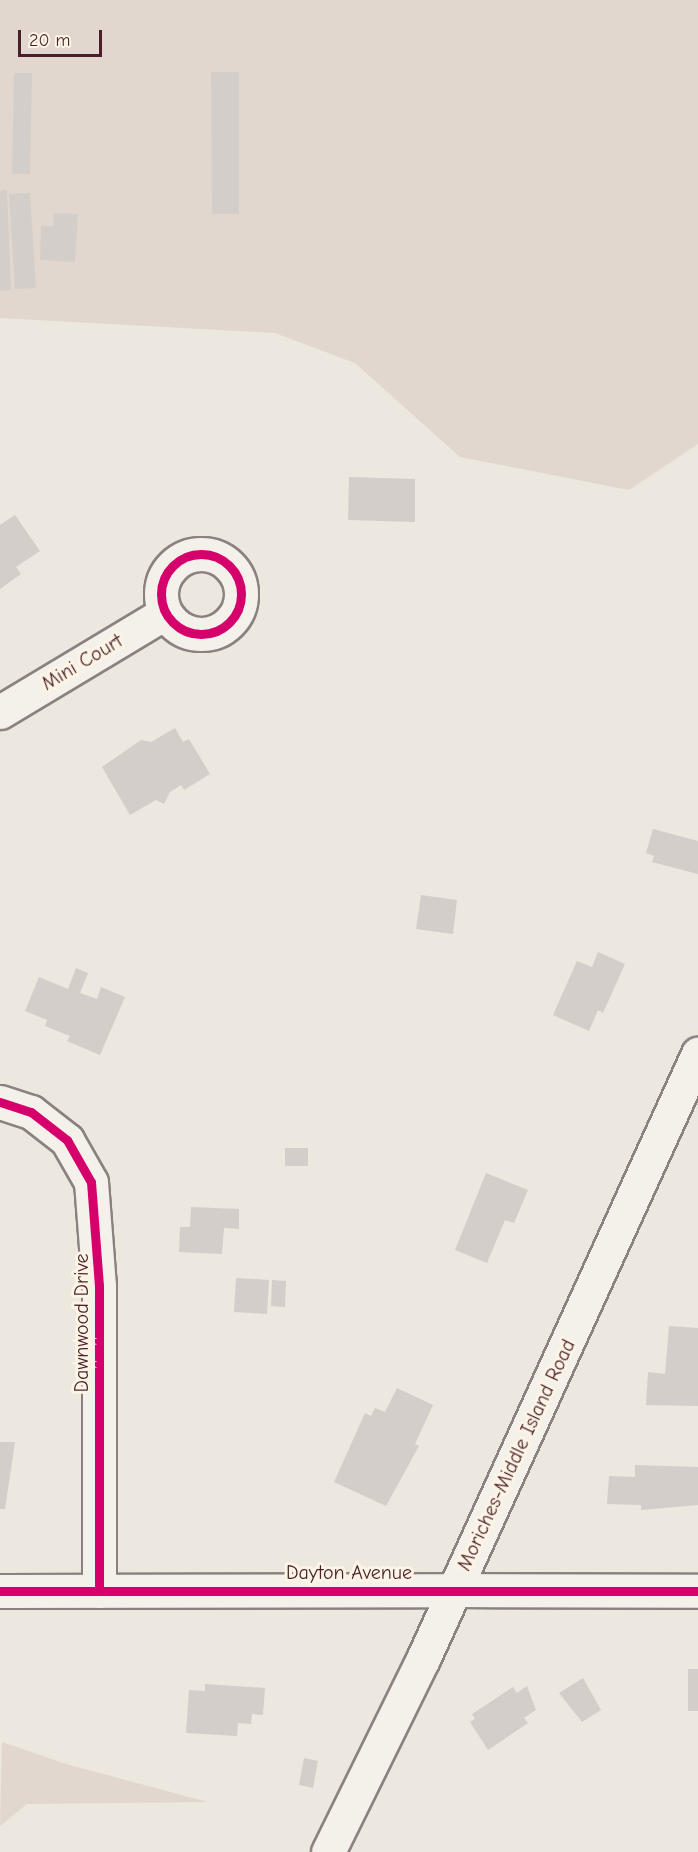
<!DOCTYPE html>
<style>
body{margin:0}
#map{position:relative;width:698px;height:1852px;overflow:hidden;background:#ece7df;font-family:"Comic Neue",sans-serif}
div>[style]{position:absolute}
.green>*{inset:0;background:#e1d7ce}
.building>*{inset:0;background:#d3cec9}
.roads{filter:drop-shadow(2px 0 #8b817f) drop-shadow(-2px 0 #8b817f) drop-shadow(0 2px #8b817f) drop-shadow(0 -2px #8b817f)}
.minor>*{height:33px;margin:-16.5px;padding:0 16.5px;transform-origin:16.5px;border-radius:16.5px;background:#f4f0ea}
.minor>.ring{margin:-16.5px;padding:0;box-sizing:content-box;background:none;border:33px solid #f4f0ea;border-radius:50%}
.tertiary>*{height:33px;margin:-16.5px;padding:0 16.5px;transform-origin:16.5px;border-radius:16.5px;background:#f4f0ea}
.secondary>*{height:33px;margin:-16.5px;padding:0 16.5px;transform-origin:16.5px;border-radius:16.5px;background:#f4f0ea}
.cycleway>*{height:9px;margin:-4.5px;padding:0 4.5px;transform-origin:4.5px;border-radius:4.5px;background:#d6006c}
.cycleway>.ring{margin:-4.5px;padding:0;box-sizing:content-box;background:none;border:9px solid #d6006c;border-radius:50%}
span{translate:-50% -50%;white-space:nowrap;text-align:center;line-height:1.15;-webkit-text-stroke:6px #fcf5e5;paint-order:stroke}
.street-label{font-size:20px;color:#4a1f2b}
.scale{position:absolute;left:18px;top:30px;width:84px;height:27px;box-sizing:border-box;border:3px solid #4a1f2b;border-top:0;padding-left:8px;font-size:18px;line-height:21px;white-space:nowrap;color:#4a1f2b;-webkit-text-stroke:4px #fcf5e5;paint-order:stroke}
</style>
<div id="map">
<div class="green">
<div style="clip-path:polygon(0 0,698px 0,698px 444px,629px 490px,460px 457px,355px 363px,275px 333px,0 318px)"></div>
<div style="clip-path:polygon(2px 1742px,66px 1764px,208px 1802px,27px 1804px,0 1826px)"></div>
</div>
<div class="building">
<div style="clip-path:polygon(211px 72px,239px 72px,239px 214px,212px 214px)"></div>
<div style="clip-path:polygon(14px 73px,32px 73px,30px 174px,12px 174px)"></div>
<div style="clip-path:polygon(7px 190px,11px 290px,0 291px,0 191px)"></div>
<div style="clip-path:polygon(30px 193px,36px 288px,15px 289px,9px 194px)"></div>
<div style="clip-path:polygon(54px 213px,78px 214px,75px 262px,40px 260px,41px 226px,53px 226px)"></div>
<div style="clip-path:polygon(349px 477px,415px 479px,415px 522px,348px 520px)"></div>
<div style="clip-path:polygon(15px 515px,40px 551px,16px 567px,21px 574px,0 589px,0 525px)"></div>
<div style="clip-path:polygon(175px 728px,183px 742px,189px 739px,210px 774px,184px 790px,181px 785px,170px 792px,164px 804px,156px 800px,130px 815px,102px 767px,141px 740px,151px 742px)"></div>
<div style="clip-path:polygon(653px 829px,698px 841px,698px 874px,652px 862px,654px 856px,646px 853px)"></div>
<div style="clip-path:polygon(421px 895px,457px 900px,453px 934px,416px 929px)"></div>
<div style="clip-path:polygon(598px 952px,625px 964px,603px 1013px,598px 1010px,589px 1031px,553px 1015px,577px 961px,592px 967px)"></div>
<div style="clip-path:polygon(76px 968px,88px 973px,80px 993px,97px 999px,101px 987px,125px 997px,100px 1055px,67px 1041px,70px 1036px,45px 1026px,47px 1020px,25px 1011px,39px 977px,68px 989px)"></div>
<div style="clip-path:polygon(285px 1148px,308px 1148px,308px 1166px,285px 1166px)"></div>
<div style="clip-path:polygon(486px 1173px,528px 1190px,514px 1223px,505px 1220px,487px 1263px,455px 1250px)"></div>
<div style="clip-path:polygon(191px 1207px,239px 1209px,239px 1229px,224px 1228px,222px 1254px,179px 1252px,180px 1227px,190px 1227px)"></div>
<div style="clip-path:polygon(236px 1278px,269px 1280px,267px 1314px,234px 1312px)"></div>
<div style="clip-path:polygon(272px 1280px,286px 1281px,285px 1307px,271px 1306px)"></div>
<div style="clip-path:polygon(669px 1326px,698px 1328px,698px 1406px,646px 1405px,648px 1372px,665px 1374px)"></div>
<div style="clip-path:polygon(397px 1388px,433px 1405px,415px 1444px,419px 1446px,386px 1506px,334px 1482px,365px 1413px,371px 1416px,375px 1408px,385px 1412px)"></div>
<div style="clip-path:polygon(0 1442px,15px 1442px,5px 1509px,0 1509px)"></div>
<div style="clip-path:polygon(635px 1465px,698px 1467px,698px 1505px,641px 1510px,641px 1505px,607px 1504px,609px 1476px,635px 1477px)"></div>
<div style="clip-path:polygon(688px 1669px,698px 1669px,698px 1711px,688px 1711px)"></div>
<div style="clip-path:polygon(583px 1678px,601px 1710px,582px 1722px,559px 1693px)"></div>
<div style="clip-path:polygon(205px 1684px,265px 1688px,263px 1715px,252px 1714px,251px 1724px,238px 1723px,237px 1736px,186px 1733px,189px 1690px,205px 1691px)"></div>
<div style="clip-path:polygon(527px 1686px,536px 1710px,524px 1718px,528px 1723px,488px 1750px,470px 1722px,475px 1719px,472px 1714px,513px 1687px,517px 1693px)"></div>
<div style="clip-path:polygon(304px 1758px,318px 1761px,313px 1788px,299px 1785px)"></div>
</div>
<div class="roads">
<div class="minor">
<div class="ring" style="left:161px;top:554px;width:47px;height:47px"></div>
<div style="left:0;top:712px;width:192px;rotate:-31deg"></div>
<div style="left:0;top:1102px;width:33px;rotate:18deg"></div>
<div style="left:31px;top:1112px;width:46px;rotate:37.9deg"></div>
<div style="left:67px;top:1140px;width:48px;rotate:60.3deg"></div>
<div style="left:91px;top:1182px;width:104px;rotate:85.6deg"></div>
<div style="left:99px;top:1286px;width:305px;rotate:90deg"></div>
<div style="left:0;top:1591px;width:454px;rotate:-0.1deg"></div>
</div>
<div class="tertiary">
<div style="left:454px;top:1590px;width:244px;rotate:0.2deg"></div>
</div>
<div class="secondary">
<div style="left:328px;top:1852px;width:215px;rotate:-63.8deg"></div>
<div style="left:423px;top:1659px;width:665px;rotate:-65.56deg"></div>
</div>
</div>
<div class="cycleway">
<div class="ring" style="left:161px;top:554px;width:71px;height:71px"></div>
<div style="left:0;top:1102px;width:33px;rotate:18deg"></div>
<div style="left:31px;top:1112px;width:46px;rotate:37.9deg"></div>
<div style="left:67px;top:1140px;width:48px;rotate:60.3deg"></div>
<div style="left:91px;top:1182px;width:104px;rotate:85.6deg"></div>
<div style="left:99px;top:1286px;width:305px;rotate:90deg"></div>
<div style="left:0;top:1591px;width:698px"></div>
</div>
<div class="street-label">
<span style="left:82px;top:662px;rotate:-31deg">Mini Court</span>
<span style="left:81px;top:1323px;rotate:-90deg">Dawnwood Drive</span>
<span style="left:516px;top:1455px;rotate:-65deg">Moriches-Middle Island Road</span>
<span style="left:349px;top:1572px">Dayton Avenue</span>
</div>
<div class="scale">20 m</div>
</div>
